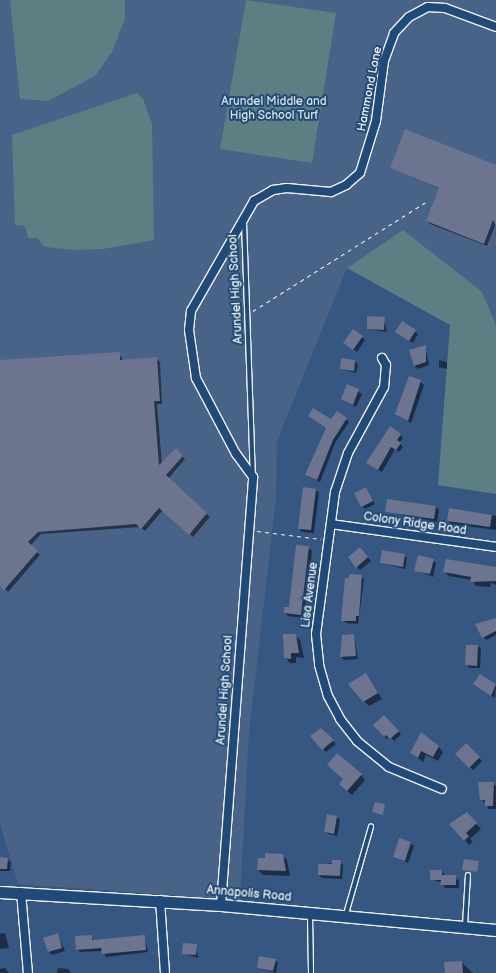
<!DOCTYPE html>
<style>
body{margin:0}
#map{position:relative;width:496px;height:973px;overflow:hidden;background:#365781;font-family:"Balsamiq Sans",sans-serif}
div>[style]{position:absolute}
.built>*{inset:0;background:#496388}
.green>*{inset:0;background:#5d7e83}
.shadow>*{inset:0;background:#0007}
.building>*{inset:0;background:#6c7490}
.path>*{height:1px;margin-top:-0.5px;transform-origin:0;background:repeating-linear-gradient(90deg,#f4f1e8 0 4px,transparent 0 8px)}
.roads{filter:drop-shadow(1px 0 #f4f1e8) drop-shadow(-1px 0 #f4f1e8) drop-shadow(0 1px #f4f1e8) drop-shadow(0 -1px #f4f1e8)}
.lane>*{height:4px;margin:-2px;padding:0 2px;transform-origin:2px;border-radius:2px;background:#1f4a7a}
.street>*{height:8px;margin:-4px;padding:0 4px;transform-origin:4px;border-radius:4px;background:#1f4a7a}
.secondary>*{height:11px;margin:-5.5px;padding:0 5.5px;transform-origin:5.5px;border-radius:5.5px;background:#1f4a7a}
span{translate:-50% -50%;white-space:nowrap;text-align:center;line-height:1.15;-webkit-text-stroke:4px #1f4a7a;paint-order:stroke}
.street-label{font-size:12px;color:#f4f1e8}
.park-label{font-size:12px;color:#dde0d9}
</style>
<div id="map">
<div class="built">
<div style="clip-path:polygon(0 0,496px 0,496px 494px,438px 485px,450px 325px,347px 268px,277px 441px,276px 498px,249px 732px,240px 900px,18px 884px,0 824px)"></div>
</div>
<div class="green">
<div style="clip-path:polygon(10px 0,125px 0,125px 19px,112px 52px,95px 76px,48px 101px,20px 99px)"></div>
<div style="clip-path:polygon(246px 0,336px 13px,312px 163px,220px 149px)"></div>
<div style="clip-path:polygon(137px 93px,143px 99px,152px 124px,154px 240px,103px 249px,74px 250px,45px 247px,37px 238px,28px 238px,25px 226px,15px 225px,12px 135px)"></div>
<div style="clip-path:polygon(403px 230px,482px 292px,496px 325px,496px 494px,438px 485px,450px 325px,347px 268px)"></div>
</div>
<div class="shadow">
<div style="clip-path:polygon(496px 166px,496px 223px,487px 246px,430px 224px,427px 221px,440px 189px,391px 168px)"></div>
<div style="clip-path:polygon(384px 318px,387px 332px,368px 329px)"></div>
<div style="clip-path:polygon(402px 323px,418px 334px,413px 343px,399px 334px)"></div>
<div style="clip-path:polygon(362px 337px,365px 340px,357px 352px,348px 345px)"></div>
<div style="clip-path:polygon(425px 346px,429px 365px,418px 369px,415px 366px)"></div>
<div style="clip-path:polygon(119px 353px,123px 361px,157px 359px,160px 362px,162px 404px,157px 404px,162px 465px,176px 450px,185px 459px,168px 479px,210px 517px,193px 537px,163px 510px,145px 531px,140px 527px,41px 534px,30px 546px,40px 555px,8px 592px,0 584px,0 362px)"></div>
<div style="clip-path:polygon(439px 360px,447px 362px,447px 369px,439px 367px)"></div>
<div style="clip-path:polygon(354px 361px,358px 364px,356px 373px,341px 369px)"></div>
<div style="clip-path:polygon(420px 382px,424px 385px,411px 423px,396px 414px)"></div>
<div style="clip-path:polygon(348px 386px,362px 394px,356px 407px,342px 399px)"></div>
<div style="clip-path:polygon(337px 413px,349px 422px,335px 443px,320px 482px,306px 475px,327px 429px,309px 416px,332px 421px)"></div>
<div style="clip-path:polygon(400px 435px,403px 438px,399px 443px,403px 447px,399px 452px,395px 449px,382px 472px,371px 466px)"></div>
<div style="clip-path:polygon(366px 488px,375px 504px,365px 509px,362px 506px)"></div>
<div style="clip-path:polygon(316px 490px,319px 493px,314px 533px,302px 532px,299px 529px)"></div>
<div style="clip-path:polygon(436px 507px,439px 510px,437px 522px,387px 512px)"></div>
<div style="clip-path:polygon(450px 509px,496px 516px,496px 530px,451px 524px,448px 521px)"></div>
<div style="clip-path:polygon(309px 548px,312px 551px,304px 618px,288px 616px,285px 613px,290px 609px)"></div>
<div style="clip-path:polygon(363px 552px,371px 561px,360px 570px,357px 567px)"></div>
<div style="clip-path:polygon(404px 555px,407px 558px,405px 569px,381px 563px)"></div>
<div style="clip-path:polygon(433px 560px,436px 563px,433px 577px,416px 570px)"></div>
<div style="clip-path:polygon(496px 568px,496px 585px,491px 583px,490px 587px,476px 586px,472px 580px,449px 576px,445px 572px)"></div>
<div style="clip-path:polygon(361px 576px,364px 579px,358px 624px,346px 623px,343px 620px)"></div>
<div style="clip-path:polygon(496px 620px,496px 635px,486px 640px,477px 625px)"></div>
<div style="clip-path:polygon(354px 635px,358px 659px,344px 660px,341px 657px)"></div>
<div style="clip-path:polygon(296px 636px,300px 640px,304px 658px,296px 657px,296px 663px,290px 663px,286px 658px)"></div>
<div style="clip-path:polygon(478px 646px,481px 649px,480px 668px,470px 668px,467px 665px)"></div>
<div style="clip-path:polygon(366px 675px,382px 699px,369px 706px,364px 701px)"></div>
<div style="clip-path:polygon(481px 675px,496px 686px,495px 698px,478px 687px)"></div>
<div style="clip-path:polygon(384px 716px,401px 734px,394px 741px,390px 737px,387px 739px,374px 725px)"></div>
<div style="clip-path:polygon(321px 729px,336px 744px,326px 752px,312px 736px)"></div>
<div style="clip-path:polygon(421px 734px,432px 740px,443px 752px,438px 761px,426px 755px,423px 762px,411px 753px)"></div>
<div style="clip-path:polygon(466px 744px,482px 761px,473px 770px,456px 754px)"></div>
<div style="clip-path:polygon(361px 775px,365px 780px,352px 795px,345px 789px)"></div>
<div style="clip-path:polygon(493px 783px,496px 786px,496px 809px,489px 809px,482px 799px)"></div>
<div style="clip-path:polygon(467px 814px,481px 829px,470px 839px,473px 842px,469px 845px,465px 840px)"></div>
<div style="clip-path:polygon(337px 817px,340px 820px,337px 836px,328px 834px,325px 831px)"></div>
<div style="clip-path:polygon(410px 843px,414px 846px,408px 863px,394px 856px)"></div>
<div style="clip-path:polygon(282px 855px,287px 860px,290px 876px,263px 875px,258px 870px)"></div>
<div style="clip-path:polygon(0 858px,11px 862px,10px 871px,0 871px)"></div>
<div style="clip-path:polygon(340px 862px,343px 865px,342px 879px,322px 878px,319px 875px,319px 865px)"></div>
<div style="clip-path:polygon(442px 871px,445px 876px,459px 880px,459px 888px,445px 888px,442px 883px,431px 879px)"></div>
<div style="clip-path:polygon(5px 933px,9px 948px,0 949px,0 934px)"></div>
<div style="clip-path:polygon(58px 935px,65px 951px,52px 955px,49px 952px)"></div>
<div style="clip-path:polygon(91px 936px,94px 941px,145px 937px,148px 952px,106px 957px,103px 951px,80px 952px,77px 949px)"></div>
<div style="clip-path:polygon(196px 946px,198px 958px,183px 953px)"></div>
<div style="clip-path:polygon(275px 960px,278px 963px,276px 973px,258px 968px)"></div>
<div style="clip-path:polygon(461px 962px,473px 973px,447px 973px)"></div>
<div style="clip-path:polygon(5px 968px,9px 973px,0 973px,0 969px)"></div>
<div style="clip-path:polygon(58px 968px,68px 969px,71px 973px,57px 973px)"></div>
</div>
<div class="building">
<div style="clip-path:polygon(405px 129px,496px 165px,496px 226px,493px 220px,484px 244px,426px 221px,439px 188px,390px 168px)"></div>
<div style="clip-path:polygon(367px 316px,385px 317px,384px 330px,367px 329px)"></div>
<div style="clip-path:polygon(402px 321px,416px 330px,409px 341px,395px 332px)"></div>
<div style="clip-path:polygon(353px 329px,363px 336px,353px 350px,343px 343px)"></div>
<div style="clip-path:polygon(426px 345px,426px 362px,414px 366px,409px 350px)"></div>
<div style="clip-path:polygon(120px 352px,120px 360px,157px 357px,160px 401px,154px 401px,159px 465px,176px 448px,183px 456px,166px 475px,207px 513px,189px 535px,159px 508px,141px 529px,136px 524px,38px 532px,28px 542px,38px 551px,4px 590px,0 586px,0 360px)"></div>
<div style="clip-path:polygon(341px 358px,355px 360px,354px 371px,340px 369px)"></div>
<div style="clip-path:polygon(409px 376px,421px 380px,408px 421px,395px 414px)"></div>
<div style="clip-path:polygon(347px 384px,359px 389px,353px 405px,341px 399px)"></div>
<div style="clip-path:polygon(313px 408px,331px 419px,337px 411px,347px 418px,333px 440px,317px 480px,305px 475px,326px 428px,308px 416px)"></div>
<div style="clip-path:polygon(390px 426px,401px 434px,397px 440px,401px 443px,396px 450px,391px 447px,378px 470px,366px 463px)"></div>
<div style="clip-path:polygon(303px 487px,316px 489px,311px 530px,298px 529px)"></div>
<div style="clip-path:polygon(366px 487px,373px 501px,361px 507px,354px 493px)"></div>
<div style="clip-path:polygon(387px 499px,436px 506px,434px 519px,385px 512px)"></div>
<div style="clip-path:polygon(449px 508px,492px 515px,490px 527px,447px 521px)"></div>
<div style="clip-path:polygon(296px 545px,309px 546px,301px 615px,284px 613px,284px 607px,289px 607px)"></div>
<div style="clip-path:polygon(360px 547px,368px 557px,356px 568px,348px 557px)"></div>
<div style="clip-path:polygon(382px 550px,405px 554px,403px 567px,380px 563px)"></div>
<div style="clip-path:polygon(418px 555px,434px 559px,430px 574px,414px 571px)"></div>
<div style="clip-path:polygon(446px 559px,496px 567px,496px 581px,470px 582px,471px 577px,443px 572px)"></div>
<div style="clip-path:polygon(349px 574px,362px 575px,359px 616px,356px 616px,356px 621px,341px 621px,345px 578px,349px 578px)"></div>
<div style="clip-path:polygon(496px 618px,496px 631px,482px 638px,475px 624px)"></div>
<div style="clip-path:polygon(283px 634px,296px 634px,299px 653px,291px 653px,291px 659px,284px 658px)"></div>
<div style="clip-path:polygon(354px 634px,356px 656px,340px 657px,342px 635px)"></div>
<div style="clip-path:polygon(466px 645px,478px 645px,477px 666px,465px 665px)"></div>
<div style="clip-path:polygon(366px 673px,378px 693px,363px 702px,348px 684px)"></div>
<div style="clip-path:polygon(480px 674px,496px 684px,491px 696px,473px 684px)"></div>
<div style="clip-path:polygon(384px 715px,399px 731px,390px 739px,386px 735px,384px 737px,373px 725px)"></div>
<div style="clip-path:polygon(321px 728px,334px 740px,322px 750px,310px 736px)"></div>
<div style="clip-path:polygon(421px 732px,439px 746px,433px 757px,421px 751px,418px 758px,410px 753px)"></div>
<div style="clip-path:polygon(466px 743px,480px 757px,469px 768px,455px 754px)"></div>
<div style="clip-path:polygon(337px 753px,362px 774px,347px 791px,339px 784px,343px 779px,327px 765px)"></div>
<div style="clip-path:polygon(478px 782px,494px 782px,493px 806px,485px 806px,485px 800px,480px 800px)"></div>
<div style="clip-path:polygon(375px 802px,385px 804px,383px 815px,372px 812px)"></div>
<div style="clip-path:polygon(467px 812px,477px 823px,466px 833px,469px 836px,464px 841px,449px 824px)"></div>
<div style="clip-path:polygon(327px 814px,337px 816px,334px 834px,324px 832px)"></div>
<div style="clip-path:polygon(399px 838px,411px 842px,405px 861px,393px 857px)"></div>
<div style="clip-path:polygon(265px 853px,283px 854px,286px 871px,257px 870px,258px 858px,265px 858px)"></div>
<div style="clip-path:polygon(0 857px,8px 858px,7px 869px,0 869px)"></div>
<div style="clip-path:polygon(464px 859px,479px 861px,477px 872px,462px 870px)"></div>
<div style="clip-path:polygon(332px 860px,341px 860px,340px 876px,318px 875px,318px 864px,332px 864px)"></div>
<div style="clip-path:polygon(430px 870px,442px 870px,442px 875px,456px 875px,456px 885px,440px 885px,441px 880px,430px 880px)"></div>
<div style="clip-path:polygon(58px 933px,62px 948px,48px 952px,43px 938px)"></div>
<div style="clip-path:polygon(92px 935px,92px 940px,145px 935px,146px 950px,102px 954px,101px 948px,76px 950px,75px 936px)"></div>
<div style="clip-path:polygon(183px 943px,197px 944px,196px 955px,182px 954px)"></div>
<div style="clip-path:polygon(259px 956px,276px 959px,273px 971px,257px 968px)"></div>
<div style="clip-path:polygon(462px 961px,463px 973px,445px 973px,444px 962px)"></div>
</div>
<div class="path">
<div style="left:253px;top:311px;width:204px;rotate:-32.2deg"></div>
<div style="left:257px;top:531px;width:64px;rotate:7.2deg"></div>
</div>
<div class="roads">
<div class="lane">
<div style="left:244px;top:222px;width:253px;rotate:88deg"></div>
<div style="left:346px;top:914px;width:91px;rotate:-74deg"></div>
<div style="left:310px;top:915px;width:58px;rotate:89deg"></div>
<div style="left:465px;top:925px;width:50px;rotate:-86.6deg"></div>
</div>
<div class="street">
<div style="left:382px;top:358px;width:8px;rotate:60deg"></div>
<div style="left:386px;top:365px;width:22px;rotate:95deg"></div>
<div style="left:384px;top:387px;width:75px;rotate:118.6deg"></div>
<div style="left:348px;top:453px;width:41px;rotate:108.4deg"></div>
<div style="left:335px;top:492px;width:143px;rotate:97.6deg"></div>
<div style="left:316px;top:634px;width:31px;rotate:84deg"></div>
<div style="left:319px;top:665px;width:32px;rotate:74deg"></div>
<div style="left:328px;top:696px;width:26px;rotate:62deg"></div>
<div style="left:340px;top:719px;width:28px;rotate:52deg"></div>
<div style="left:357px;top:741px;width:41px;rotate:39.1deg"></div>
<div style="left:389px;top:767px;width:57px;rotate:22.5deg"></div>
<div style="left:331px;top:524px;width:167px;rotate:7.9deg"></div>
<div style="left:21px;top:892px;width:81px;rotate:85.1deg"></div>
<div style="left:160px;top:900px;width:73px;rotate:86.1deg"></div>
<div style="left:221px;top:905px;width:429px;rotate:-85.7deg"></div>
<div style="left:253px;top:477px;width:29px;rotate:-126deg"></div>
<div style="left:236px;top:454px;width:86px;rotate:-117.8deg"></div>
<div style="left:196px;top:378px;width:49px;rotate:-98.3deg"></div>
<div style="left:189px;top:330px;width:19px;rotate:-84deg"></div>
<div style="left:191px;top:311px;width:127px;rotate:-60.2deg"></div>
<div style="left:254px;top:201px;width:22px;rotate:-30deg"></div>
<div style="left:273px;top:190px;width:14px;rotate:-8deg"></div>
<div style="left:287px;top:188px;width:44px;rotate:5.2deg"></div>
<div style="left:331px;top:192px;width:17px;rotate:-25deg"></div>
<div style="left:346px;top:185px;width:18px;rotate:-41deg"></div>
<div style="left:360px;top:173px;width:54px;rotate:-72.9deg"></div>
<div style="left:376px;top:121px;width:61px;rotate:-82.4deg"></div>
<div style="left:384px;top:61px;width:30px;rotate:-70deg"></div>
<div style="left:394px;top:33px;width:22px;rotate:-47deg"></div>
<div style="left:409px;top:17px;width:21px;rotate:-28deg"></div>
<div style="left:428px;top:7px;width:17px;rotate:3deg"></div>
<div style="left:445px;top:8px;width:54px;rotate:20.4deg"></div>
</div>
<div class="secondary">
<div style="left:0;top:892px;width:221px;rotate:3.4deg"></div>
<div style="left:221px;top:905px;width:276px;rotate:5.2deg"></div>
</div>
</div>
<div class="street-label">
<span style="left:370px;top:89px;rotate:-79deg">Hammond Lane</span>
<span style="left:236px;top:289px;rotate:-93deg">Arundel High School</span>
<span style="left:415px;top:524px;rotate:8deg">Colony Ridge Road</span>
<span style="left:310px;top:595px;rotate:-83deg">Lisa Avenue</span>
<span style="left:225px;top:690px;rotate:-86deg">Arundel High School</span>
<span style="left:249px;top:894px;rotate:5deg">Annapolis Road</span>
</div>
<div class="park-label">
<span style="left:274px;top:109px">Arundel Middle and<br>High School Turf</span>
</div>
</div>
